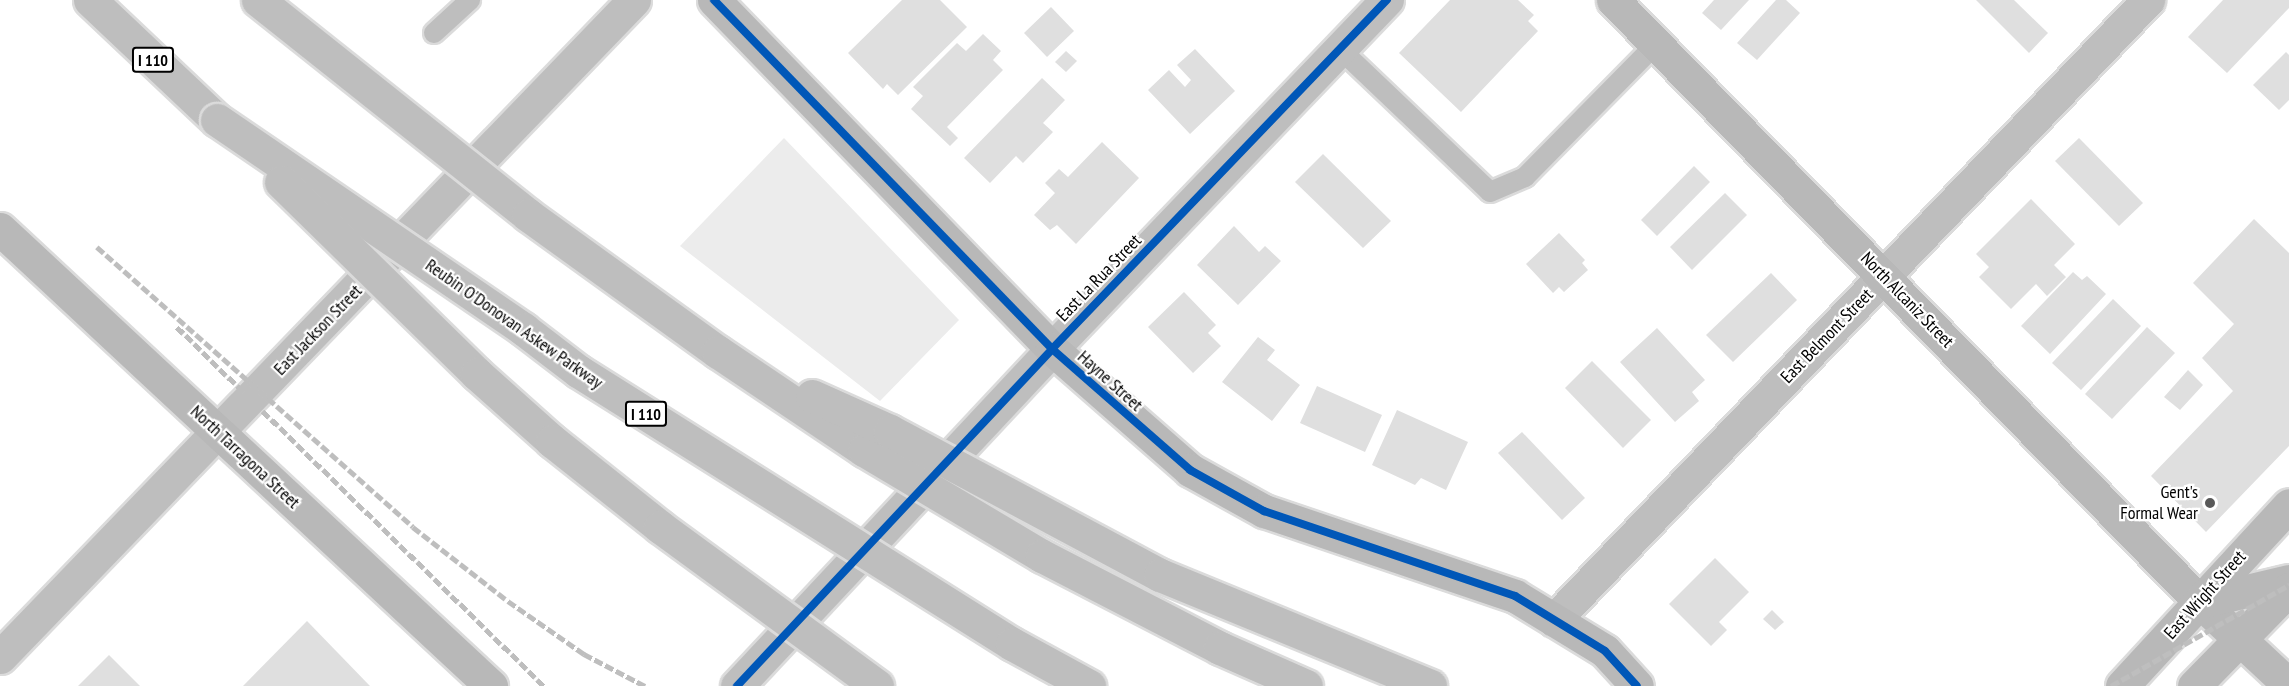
<!DOCTYPE html>
<style>
body{margin:0}
#map{position:relative;width:2289px;height:686px;overflow:hidden;background:#fff;font-family:"PT Sans Narrow",sans-serif}
div>[style]{position:absolute}
.green>*{inset:0;background:#ececec}
.building>*{inset:0;background:#dfdfdf}
.roads{filter:drop-shadow(2px 0 #dbdbdb) drop-shadow(-2px 0 #dbdbdb) drop-shadow(0 2px #dbdbdb) drop-shadow(0 -2px #dbdbdb)}
.lane>*{height:20px;margin:-10px;padding:0 10px;transform-origin:10px;border-radius:10px;background:#bebebe}
.street>*{height:33px;margin:-16.5px;padding:0 16.5px;transform-origin:16.5px;border-radius:16.5px;background:#bebebe}
.secondary>*{height:33px;margin:-16.5px;padding:0 16.5px;transform-origin:16.5px;border-radius:16.5px;background:#b8b8b8}
.highway>*{height:33px;margin:-16.5px;padding:0 16.5px;transform-origin:16.5px;border-radius:16.5px;background:#bebebe}
.rail>*{height:4.5px;margin-top:-2.25px;transform-origin:0;background:repeating-linear-gradient(90deg,#bebebe 0 9px,transparent 0 12px)}
.bridges{filter:drop-shadow(2px 0 #dbdbdb) drop-shadow(-2px 0 #dbdbdb) drop-shadow(0 2px #dbdbdb) drop-shadow(0 -2px #dbdbdb)}
.highway-bridge>*{height:33px;margin:-16.5px;padding:0 16.5px;transform-origin:16.5px;border-radius:16.5px;background:#bebebe}
.cycleway>*{height:8px;margin:-4px;padding:0 4px;transform-origin:4px;border-radius:4px;background:#0057b8}
.dots>*{width:16px;height:16px;translate:-50% -50%;box-sizing:border-box;border:3px solid #fff;border-radius:50%}
span{translate:-50% -50%;white-space:nowrap;text-align:center;line-height:1.15;-webkit-text-stroke:4.5px #fff;paint-order:stroke}
.shield-label span{padding:2px 4px;background:#fff;border:2px solid;border-radius:4px;-webkit-text-stroke-width:0}
.shield-label{font-size:16px;color:#000;font-weight:700}
.street-label{font-size:18px;color:#000}
.poi-label{font-size:18px;color:#000}
.right{translate:-100% -50%;text-align:right}
</style>
<div id="map">
<div class="green">
<div style="clip-path:polygon(784px 138px,959px 320px,880px 401px,680px 246px)"></div>
</div>
<div class="building">
<div style="clip-path:polygon(902px 0,940px 0,967px 27px,898px 95px,887px 84px,883px 89px,848px 53px)"></div>
<div style="clip-path:polygon(1450px 0,1518px 0,1534px 15px,1528px 21px,1538px 31px,1461px 112px,1399px 53px)"></div>
<div style="clip-path:polygon(1714px 0,1749px 0,1721px 30px,1702px 13px)"></div>
<div style="clip-path:polygon(1776px 0,1786px 0,1800px 13px,1757px 60px,1737px 43px)"></div>
<div style="clip-path:polygon(1976px 0,2014px 0,2048px 33px,2029px 53px)"></div>
<div style="clip-path:polygon(2223px 0,2289px 0,2289px 8px,2227px 73px,2188px 37px)"></div>
<div style="clip-path:polygon(1051px 7px,1074px 31px,1047px 57px,1024px 33px)"></div>
<div style="clip-path:polygon(983px 34px,1001px 51px,993px 60px,1003px 70px,947px 127px,958px 138px,950px 146px,911px 109px,923px 96px,913px 87px,957px 43px,966px 51px)"></div>
<div style="clip-path:polygon(1195px 49px,1235px 91px,1190px 134px,1148px 90px,1169px 70px,1185px 87px,1191px 80px,1177px 65px)"></div>
<div style="clip-path:polygon(1066px 51px,1077px 61px,1066px 72px,1055px 62px)"></div>
<div style="clip-path:polygon(2286px 52px,2289px 55px,2289px 100px,2279px 110px,2253px 85px)"></div>
<div style="clip-path:polygon(1042px 78px,1065px 100px,1043px 123px,1053px 132px,1023px 163px,1016px 156px,990px 183px,964px 158px)"></div>
<div style="clip-path:polygon(2079px 138px,2143px 203px,2119px 226px,2055px 161px)"></div>
<div style="clip-path:polygon(1102px 142px,1139px 178px,1076px 244px,1057px 225px,1050px 230px,1034px 215px,1055px 193px,1045px 183px,1059px 169px,1068px 177px)"></div>
<div style="clip-path:polygon(1323px 154px,1391px 221px,1363px 248px,1295px 182px)"></div>
<div style="clip-path:polygon(1694px 166px,1710px 182px,1657px 236px,1641px 220px)"></div>
<div style="clip-path:polygon(1725px 193px,1747px 215px,1692px 270px,1670px 247px)"></div>
<div style="clip-path:polygon(2031px 199px,2075px 244px,2054px 265px,2066px 277px,2047px 296px,2036px 284px,2011px 309px,1979px 277px,1989px 267px,1976px 254px)"></div>
<div style="clip-path:polygon(2254px 219px,2289px 253px,2289px 446px,2206px 532px,2151px 476px,2233px 391px,2202px 358px,2234px 324px,2193px 283px)"></div>
<div style="clip-path:polygon(1234px 226px,1259px 252px,1265px 246px,1281px 261px,1238px 305px,1197px 265px)"></div>
<div style="clip-path:polygon(1559px 233px,1585px 260px,1582px 263px,1588px 270px,1564px 292px,1559px 287px,1553px 293px,1526px 264px)"></div>
<div style="clip-path:polygon(2073px 272px,2082px 280px,2087px 276px,2106px 294px,2050px 354px,2021px 326px)"></div>
<div style="clip-path:polygon(1771px 273px,1797px 300px,1733px 362px,1706px 335px)"></div>
<div style="clip-path:polygon(1184px 292px,1216px 325px,1208px 333px,1221px 346px,1193px 373px,1148px 327px)"></div>
<div style="clip-path:polygon(2113px 299px,2141px 326px,2081px 390px,2052px 363px)"></div>
<div style="clip-path:polygon(2147px 327px,2175px 353px,2112px 419px,2085px 394px)"></div>
<div style="clip-path:polygon(1657px 328px,1705px 380px,1692px 392px,1699px 401px,1675px 422px,1620px 362px)"></div>
<div style="clip-path:polygon(1258px 337px,1275px 350px,1267px 360px,1300px 385px,1272px 421px,1222px 382px)"></div>
<div style="clip-path:polygon(1592px 361px,1651px 420px,1623px 448px,1565px 388px)"></div>
<div style="clip-path:polygon(2188px 370px,2203px 385px,2180px 410px,2164px 397px)"></div>
<div style="clip-path:polygon(1317px 386px,1382px 415px,1365px 452px,1300px 423px)"></div>
<div style="clip-path:polygon(1397px 410px,1468px 442px,1446px 490px,1421px 478px,1415px 485px,1372px 465px)"></div>
<div style="clip-path:polygon(1522px 432px,1585px 498px,1562px 520px,1498px 453px)"></div>
<div style="clip-path:polygon(1715px 558px,1749px 592px,1719px 622px,1727px 630px,1711px 646px,1669px 604px)"></div>
<div style="clip-path:polygon(1772px 610px,1784px 622px,1775px 630px,1763px 619px)"></div>
<div style="clip-path:polygon(307px 621px,370px 686px,243px 686px)"></div>
<div style="clip-path:polygon(109px 655px,140px 686px,78px 686px)"></div>
</div>
<div class="roads">
<div class="lane">
<div style="left:434px;top:33px;width:49px;rotate:-42.5deg"></div>
<div style="left:1340px;top:49px;width:207px;rotate:43.6deg"></div>
<div style="left:1490px;top:192px;width:38px;rotate:-23deg"></div>
<div style="left:1525px;top:177px;width:187px;rotate:-45.4deg"></div>
</div>
<div class="street">
<div style="left:1554px;top:620px;width:859px;rotate:-46.23deg"></div>
<div style="left:0;top:657px;width:913px;rotate:-46.02deg"></div>
<div style="left:737px;top:686px;width:461px;rotate:-46.9deg"></div>
<div style="left:1052px;top:349px;width:484px;rotate:-46.2deg"></div>
</div>
<div class="secondary">
<div style="left:714px;top:0;width:486px;rotate:45.9deg"></div>
<div style="left:1052px;top:349px;width:184px;rotate:41.2deg"></div>
<div style="left:1190px;top:470px;width:85px;rotate:29deg"></div>
<div style="left:1264px;top:511px;width:265px;rotate:18.7deg"></div>
<div style="left:1515px;top:596px;width:105px;rotate:31.4deg"></div>
<div style="left:1605px;top:651px;width:47px;rotate:47.6deg"></div>
<div style="left:1613px;top:0;width:841px;rotate:45.72deg"></div>
<div style="left:2200px;top:602px;width:122px;rotate:43deg"></div>
<div style="left:0;top:229px;width:671px;rotate:42.95deg"></div>
<div style="left:2200px;top:602px;width:91px;rotate:-13.3deg"></div>
<div style="left:2122px;top:686px;width:246px;rotate:-47.3deg"></div>
<div style="left:2194px;top:686px;width:136px;rotate:-45.6deg"></div>
</div>
<div class="highway">
<div style="left:90px;top:0;width:175px;rotate:43.4deg"></div>
</div>
</div>
<div class="rail">
<div style="left:97px;top:247px;width:422px;rotate:41.5deg"></div>
<div style="left:413px;top:527px;width:120px;rotate:37.9deg"></div>
<div style="left:508px;top:601px;width:93px;rotate:34.9deg"></div>
<div style="left:584px;top:654px;width:69px;rotate:27.7deg"></div>
<div style="left:177px;top:327px;width:513px;rotate:44.37deg"></div>
<div style="left:2111px;top:686px;width:205px;rotate:-29.6deg"></div>
</div>
<div class="bridges">
<div class="highway-bridge">
<div style="left:258px;top:0;width:345px;rotate:38.5deg"></div>
<div style="left:528px;top:215px;width:234px;rotate:35.8deg"></div>
<div style="left:718px;top:352px;width:176px;rotate:33.9deg"></div>
<div style="left:864px;top:450px;width:207px;rotate:30.8deg"></div>
<div style="left:1042px;top:556px;width:200px;rotate:27.3deg"></div>
<div style="left:1220px;top:648px;width:94px;rotate:23.8deg"></div>
<div style="left:217px;top:120px;width:371px;rotate:34.3deg"></div>
<div style="left:523px;top:329px;width:69px;rotate:37.4deg"></div>
<div style="left:578px;top:371px;width:513px;rotate:32.17deg"></div>
<div style="left:1012px;top:644px;width:88px;rotate:28.6deg"></div>
<div style="left:281px;top:182px;width:274px;rotate:44.4deg"></div>
<div style="left:477px;top:374px;width:101px;rotate:41.8deg"></div>
<div style="left:552px;top:441px;width:138px;rotate:38.5deg"></div>
<div style="left:660px;top:527px;width:269px;rotate:36.2deg"></div>
<div style="left:812px;top:396px;width:85px;rotate:24.2deg"></div>
<div style="left:890px;top:431px;width:306px;rotate:28.1deg"></div>
<div style="left:1160px;top:575px;width:292px;rotate:22.3deg"></div>
</div>
</div>
<div class="cycleway">
<div style="left:714px;top:0;width:486px;rotate:45.9deg"></div>
<div style="left:1052px;top:349px;width:184px;rotate:41.2deg"></div>
<div style="left:1190px;top:470px;width:85px;rotate:29deg"></div>
<div style="left:1264px;top:511px;width:265px;rotate:18.7deg"></div>
<div style="left:1515px;top:596px;width:105px;rotate:31.4deg"></div>
<div style="left:1605px;top:651px;width:47px;rotate:47.6deg"></div>
<div style="left:737px;top:686px;width:461px;rotate:-46.9deg"></div>
<div style="left:1052px;top:349px;width:484px;rotate:-46.2deg"></div>
</div>
<div class="dots">
<div style="left:2210px;top:503px;background:#595959"></div>
</div>
<div class="shield-label">
<span style="left:153px;top:60px">I 110</span>
<span style="left:646px;top:414px">I 110</span>
</div>
<div class="street-label">
<span style="left:1099px;top:278px;rotate:-46deg">East La Rua Street</span>
<span style="left:1907px;top:300px;rotate:46deg">North Alcaniz Street</span>
<span style="left:514px;top:324px;rotate:35deg">Reubin O'Donovan Askew Parkway</span>
<span style="left:318px;top:330px;rotate:-46deg">East Jackson Street</span>
<span style="left:1827px;top:336px;rotate:-46deg">East Belmont Street</span>
<span style="left:1110px;top:381px;rotate:42deg">Hayne Street</span>
<span style="left:245px;top:457px;rotate:43deg">North Tarragona Street</span>
<span style="left:2205px;top:595px;rotate:-48deg">East Wright Street</span>
</div>
<div class="poi-label">
<span class="right" style="left:2198px;top:503px">Gent's<br>Formal Wear</span>
</div>
</div>
